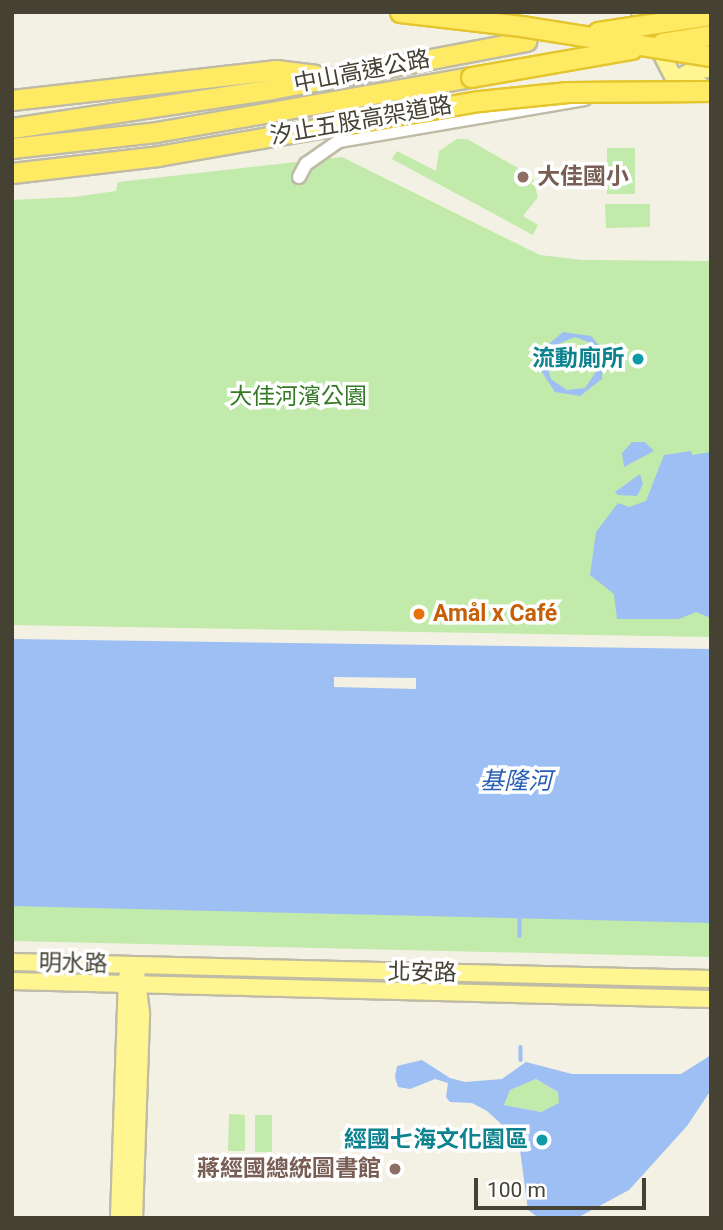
<!DOCTYPE html>
<meta charset="utf-8">
<style>
body{margin:0}
#map{position:relative;width:723px;height:1230px;overflow:hidden;background:#f3f1e4;font-family:Roboto,"Noto Sans TC",sans-serif}
div>[style]{position:absolute}
.green>*{inset:0;background:#c1eaab}
.water>*{inset:0;background:#9dbff3}
.pier>*{inset:0;background:#f3f1e4}
.stream>*{height:3.5px;margin:-1.75px;padding:0 1.75px;transform-origin:1.75px;border-radius:1.75px;background:#9dbff3}
.roads{filter:drop-shadow(2px 0 #bfbba6) drop-shadow(-2px 0 #bfbba6) drop-shadow(0 2px #bfbba6) drop-shadow(0 -2px #bfbba6)}
.minor>*{height:12px;margin:-6px;padding:0 6px;transform-origin:6px;border-radius:6px;background:#fff}
.major>*{height:16px;margin:-8px;padding:0 8px;transform-origin:8px;border-radius:8px;background:#fff591}
.highway>*{height:19px;margin:-9.5px;padding:0 9.5px;transform-origin:9.5px;border-radius:9.5px;background:#ffea63}
.bridges{filter:drop-shadow(2px 0 #e4c52d) drop-shadow(-2px 0 #e4c52d) drop-shadow(0 2px #e4c52d) drop-shadow(0 -2px #e4c52d)}
.highway-bridge>*{height:19px;margin:-9.5px;padding:0 9.5px;transform-origin:9.5px;border-radius:9.5px;background:#ffea63}
.dots>*{width:19px;height:19px;translate:-50% -50%;box-sizing:border-box;border:4px solid #fff;border-radius:50%}
span{translate:-50% -50%;white-space:nowrap;text-align:center;line-height:1.15;-webkit-text-stroke:7px #fff;paint-order:stroke}
.street-label{font-size:23px;color:#454234}
.education-label{font-size:23px;color:#785e54;font-weight:700}
.left{translate:0 -50%;text-align:left}
.right{translate:-100% -50%;text-align:right}
.culture-label{font-size:23px;color:#0d838f;font-weight:700}
.park-label{font-size:23px;color:#347a25}
.food-label{font-size:23px;color:#c56008;font-weight:700}
.water-label{font-size:24px;color:#285eb6;font-style:italic}
.frame{position:absolute;inset:0;border:14px solid #454234;pointer-events:none}
.scale{position:absolute;left:474px;top:1178px;width:172px;height:32px;box-sizing:border-box;border:4px solid #454234;border-top:0;padding-left:9px;font-size:21px;line-height:24px;white-space:nowrap;color:#454234;-webkit-text-stroke:5px #fff;paint-order:stroke}
</style>
<div id="map">
<div class="green">
<div style="clip-path:polygon(457px 139px,467px 139px,532px 176px,538px 197px,523px 216px,538px 225px,533px 235px,392px 159px,397px 151px,436px 171px,439px 151px)"></div>
<div style="clip-path:polygon(607px 148px,635px 148px,635px 194px,607px 194px)"></div>
<div style="clip-path:polygon(342px 157px,540px 255px,583px 260px,711px 261px,711px 637px,12px 625px,12px 200px,74px 197px,116px 191px,118px 182px)"></div>
<div style="clip-path:polygon(605px 204px,650px 204px,650px 227px,606px 228px)"></div>
<div style="clip-path:polygon(12px 897px,711px 913px,711px 957px,12px 941px)"></div>
<div style="clip-path:polygon(536px 1079px,558px 1092px,560px 1103px,541px 1112px,504px 1105px,510px 1090px)"></div>
<div style="clip-path:polygon(229px 1114px,245px 1115px,245px 1151px,228px 1151px)"></div>
<div style="clip-path:polygon(255px 1115px,272px 1115px,272px 1152px,255px 1152px)"></div>
</div>
<div class="water">
<div style="clip-path:polygon(evenodd,563px 332px,591px 336px,604px 351px,602px 379px,580px 396px,555px 392px,540px 369px,542px 350px,563px 332px,575px 337px,591px 343px,600px 366px,585px 388px,567px 390px,551px 379px,546px 362px,553px 346px,575px 337px)"></div>
<div style="clip-path:polygon(632px 442px,645px 442px,654px 451px,624px 467px,622px 453px)"></div>
<div style="clip-path:polygon(691px 451px,692px 455px,711px 452px,711px 618px,696px 612px,679px 619px,617px 619px,614px 594px,590px 575px,596px 532px,618px 503px,629px 507px,646px 501px,664px 455px)"></div>
<div style="clip-path:polygon(640px 474px,643px 484px,637px 496px,618px 495px,615px 492px)"></div>
<div style="clip-path:polygon(12px 639px,711px 649px,711px 923px,12px 906px)"></div>
<div style="clip-path:polygon(evenodd,711px 1055px,711px 1090px,687px 1126px,629px 1190px,577px 1218px,539px 1218px,528px 1210px,520px 1150px,511px 1133px,487px 1111px,472px 1103px,450px 1102px,446px 1097px,448px 1083px,435px 1079px,410px 1089px,398px 1087px,395px 1077px,397px 1066px,422px 1060px,450px 1078px,465px 1082px,502px 1079px,526px 1062px,572px 1074px,681px 1074px,711px 1055px,536px 1079px,558px 1092px,559px 1103px,541px 1112px,504px 1105px,510px 1090px,536px 1079px)"></div>
</div>
<div class="pier">
<div style="clip-path:polygon(334px 677px,416px 678px,416px 689px,334px 687px)"></div>
</div>
<div class="stream">
<div style="left:520px;top:918px;width:18px;rotate:90deg"></div>
<div style="left:521px;top:1047px;width:13px;rotate:90deg"></div>
</div>
<div class="roads">
<div class="minor">
<div style="left:299px;top:177px;width:15px;rotate:-62deg"></div>
<div style="left:306px;top:164px;width:40px;rotate:-34.9deg"></div>
<div style="left:339px;top:141px;width:249px;rotate:-9.7deg"></div>
</div>
<div class="major">
<div style="left:640px;top:12px;width:76px;rotate:62.8deg"></div>
<div style="left:675px;top:80px;width:26px;rotate:11deg"></div>
<div style="left:675px;top:80px;width:21px;rotate:-29deg"></div>
<div style="left:693px;top:70px;width:18px;rotate:-3deg"></div>
<div style="left:12px;top:962px;width:699px;rotate:1.39deg"></div>
<div style="left:12px;top:981px;width:699px;rotate:1.48deg"></div>
<div style="left:119px;top:1218px;width:241px;rotate:-88.1deg"></div>
<div style="left:134px;top:1218px;width:205px;rotate:-88deg"></div>
<div style="left:141px;top:1013px;width:39px;rotate:-97deg"></div>
</div>
<div class="highway">
<div style="left:12px;top:100px;width:266px;rotate:-6.5deg"></div>
<div style="left:276px;top:70px;width:39px;rotate:7deg"></div>
<div style="left:12px;top:128px;width:263px;rotate:-8.5deg"></div>
<div style="left:272px;top:89px;width:259px;rotate:-10.7deg"></div>
<div style="left:12px;top:148px;width:145px;rotate:-6.3deg"></div>
<div style="left:156px;top:132px;width:320px;rotate:-9.9deg"></div>
<div style="left:12px;top:173px;width:147px;rotate:-6.6deg"></div>
<div style="left:158px;top:156px;width:188px;rotate:-9.8deg"></div>
</div>
</div>
<div class="bridges">
<div class="highway-bridge">
<div style="left:400px;top:12px;width:122px;rotate:6.6deg"></div>
<div style="left:521px;top:26px;width:192px;rotate:9deg"></div>
<div style="left:598px;top:32px;width:114px;rotate:-8.6deg"></div>
<div style="left:662px;top:43px;width:50px;rotate:-9.3deg"></div>
<div style="left:471px;top:77px;width:163px;rotate:-9.9deg"></div>
<div style="left:343px;top:124px;width:138px;rotate:-9.6deg"></div>
<div style="left:479px;top:101px;width:89px;rotate:-5.8deg"></div>
<div style="left:568px;top:92px;width:143px;rotate:-0.4deg"></div>
</div>
</div>
<div class="dots">
<div style="left:523px;top:177px;background:#8d6e63"></div>
<div style="left:638px;top:359px;background:#0f9aa8"></div>
<div style="left:419px;top:614px;background:#e8710a"></div>
<div style="left:542px;top:1140px;background:#0f9aa8"></div>
<div style="left:395px;top:1169px;background:#8d6e63"></div>
</div>
<div class="street-label">
<span style="left:362px;top:72px;rotate:-11deg">中山高速公路</span>
<span style="left:361px;top:121px;rotate:-10deg">汐止五股高架道路</span>
<span style="left:73px;top:964px;rotate:1deg">明水路</span>
<span style="left:422px;top:973px;rotate:1deg">北安路</span>
</div>
<div class="education-label">
<span class="left" style="left:537px;top:177px">大佳國小</span>
<span class="right" style="left:381px;top:1169px">蔣經國總統圖書館</span>
</div>
<div class="culture-label">
<span class="right" style="left:624px;top:359px">流動廁所</span>
<span class="right" style="left:528px;top:1140px">經國七海文化園區</span>
</div>
<div class="park-label">
<span style="left:298px;top:397px">大佳河濱公園</span>
</div>
<div class="food-label">
<span class="left" style="left:433px;top:614px">Amål x Café</span>
</div>
<div class="water-label">
<span style="left:516px;top:782px">基隆河</span>
</div>
<div class="frame"></div>
<div class="scale">100 m</div>
</div>
